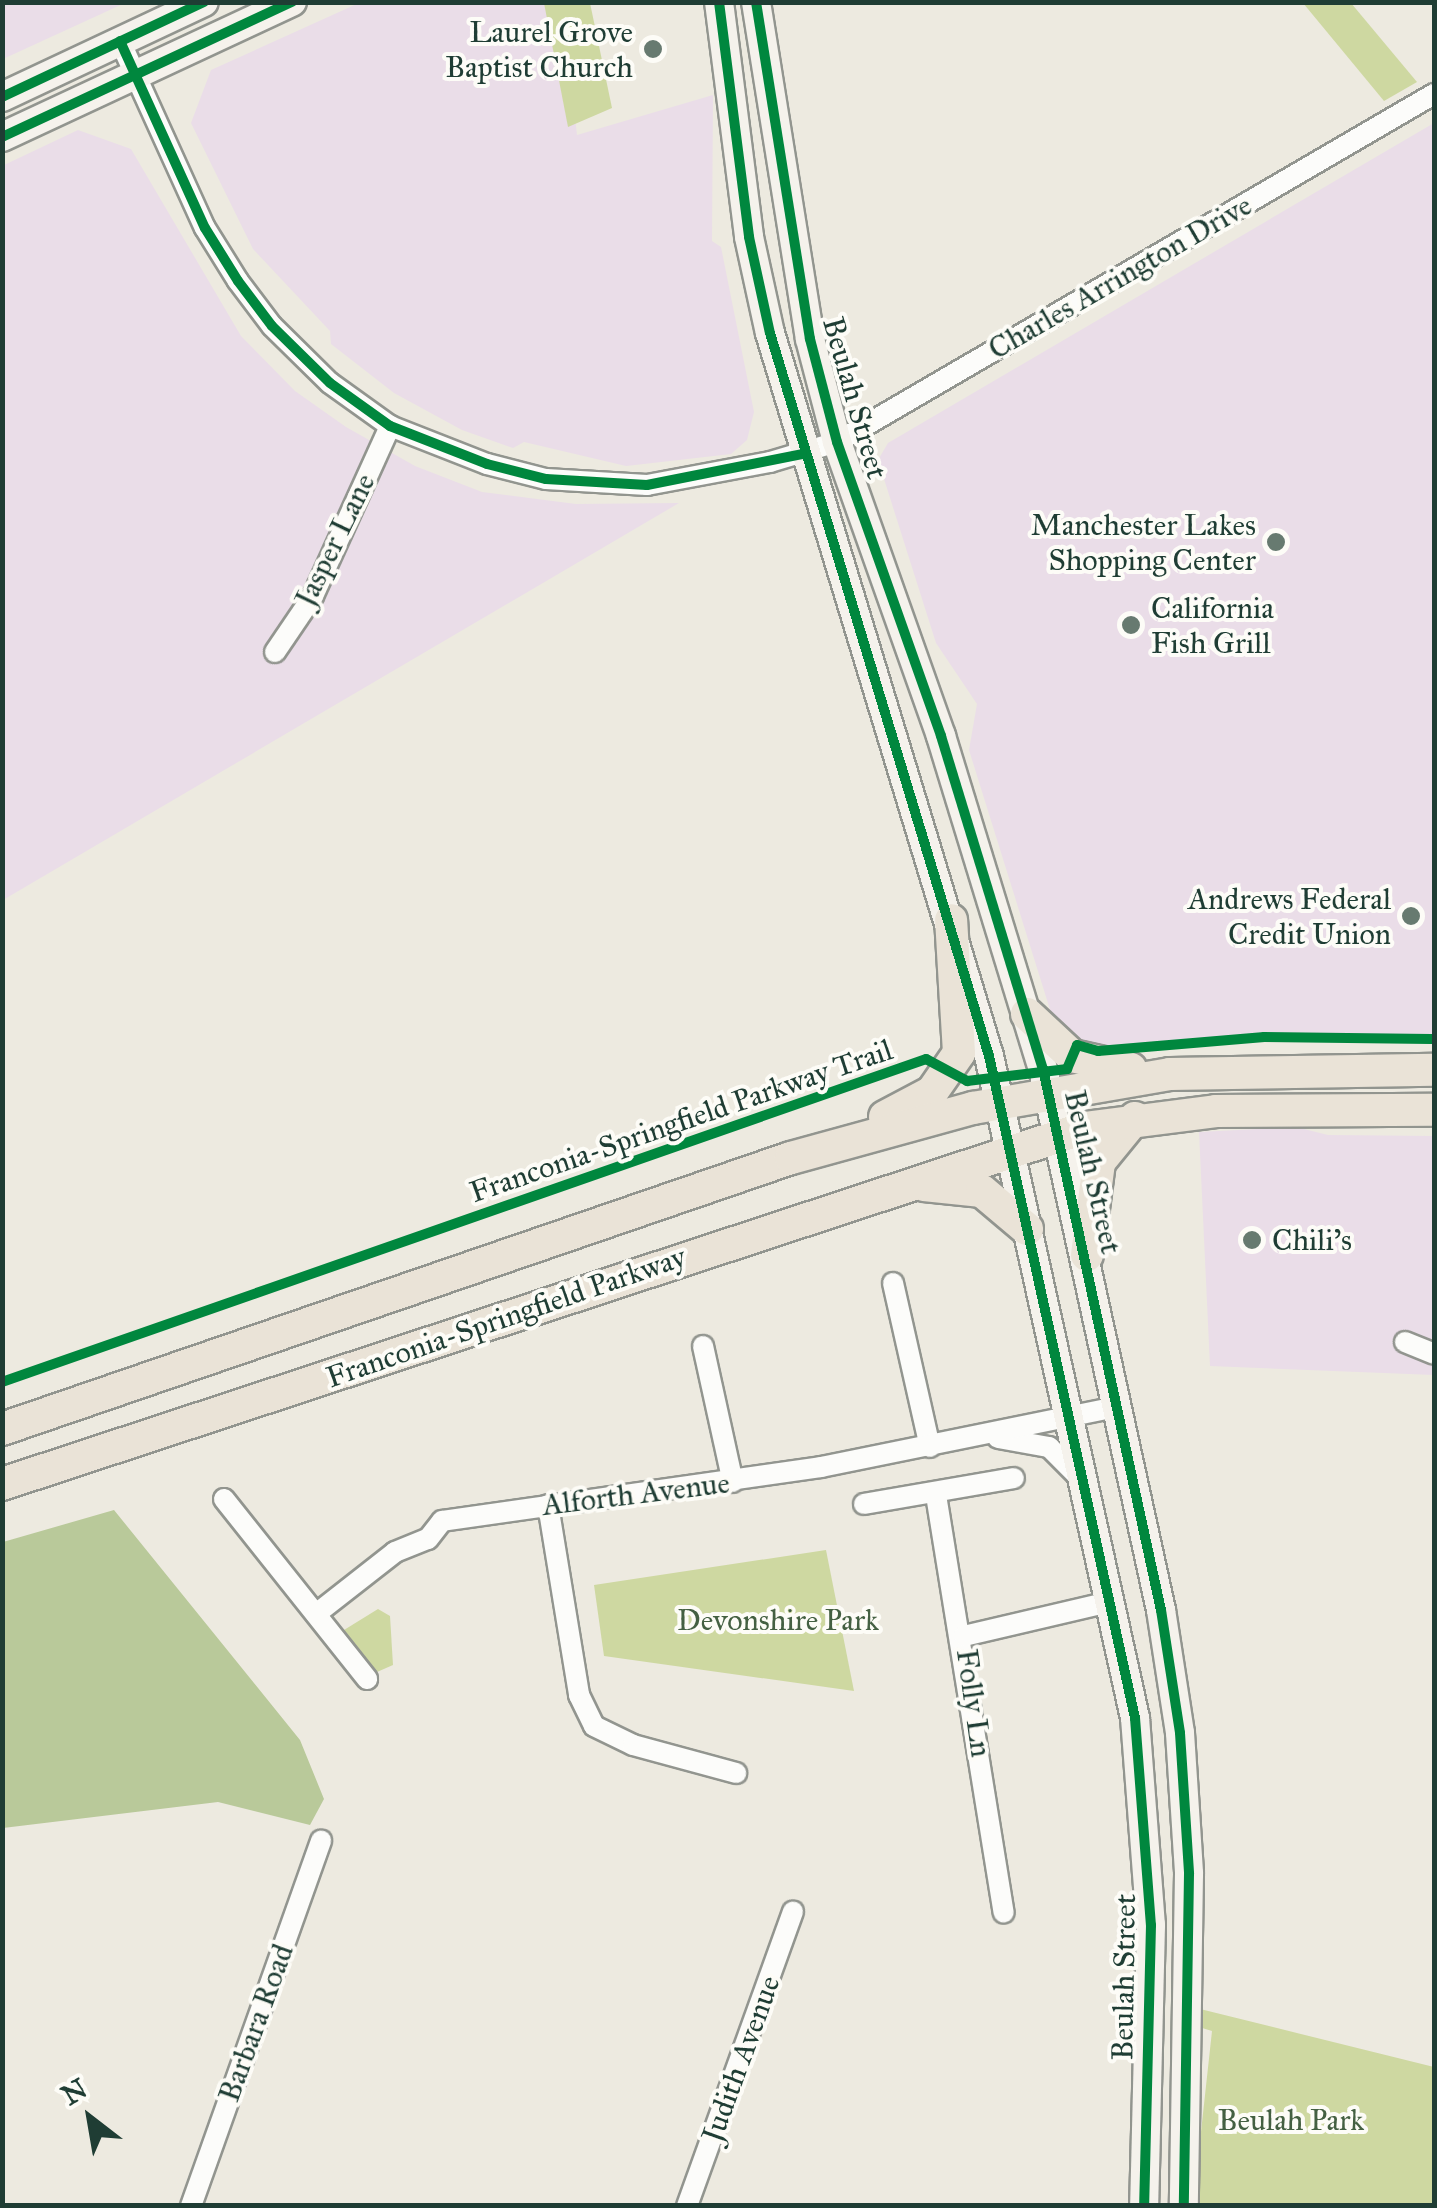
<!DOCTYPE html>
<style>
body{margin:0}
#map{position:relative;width:1437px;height:2208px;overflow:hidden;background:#edeae0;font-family:"IM FELL Great Primer",serif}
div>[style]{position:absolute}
.built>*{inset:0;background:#eadde8}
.green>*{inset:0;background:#ced8a1}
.forest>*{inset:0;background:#b9c99a}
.roads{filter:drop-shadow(2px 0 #92958f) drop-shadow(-2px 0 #92958f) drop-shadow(0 2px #92958f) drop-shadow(0 -2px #92958f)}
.street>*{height:20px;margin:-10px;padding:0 10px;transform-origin:10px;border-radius:10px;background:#fcfcfa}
.secondary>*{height:28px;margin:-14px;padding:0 14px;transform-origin:14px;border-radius:14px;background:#f5f2ec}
.primary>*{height:32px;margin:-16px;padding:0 16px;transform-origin:16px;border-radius:16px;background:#eae3d7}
.cycleway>*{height:10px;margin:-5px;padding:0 5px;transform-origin:5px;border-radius:5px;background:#00873e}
.dots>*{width:28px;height:28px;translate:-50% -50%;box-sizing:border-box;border:5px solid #fdfcf7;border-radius:50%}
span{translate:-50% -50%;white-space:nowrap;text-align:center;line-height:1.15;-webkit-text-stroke:8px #fdfcf7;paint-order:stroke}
.poi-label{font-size:30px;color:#1f3d34}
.right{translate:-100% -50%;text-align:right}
.left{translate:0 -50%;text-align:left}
.street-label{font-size:30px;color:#1f3d34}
.park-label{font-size:30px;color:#446042}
.frame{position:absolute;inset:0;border:5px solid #1f3d34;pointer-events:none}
.north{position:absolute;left:40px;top:2068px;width:100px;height:100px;-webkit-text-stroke:8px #fdfcf7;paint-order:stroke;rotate:329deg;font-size:28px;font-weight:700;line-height:40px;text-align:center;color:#1f3d34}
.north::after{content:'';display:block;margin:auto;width:35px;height:45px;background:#1f3d34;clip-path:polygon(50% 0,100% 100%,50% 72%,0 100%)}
</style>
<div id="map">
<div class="built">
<div style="clip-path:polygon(3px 2px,125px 2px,125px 3px,3px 59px)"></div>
<div style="clip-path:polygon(359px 3px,562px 3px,577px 135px,713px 95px,712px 241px,721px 247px,754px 412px,747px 440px,731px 454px,626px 466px,524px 442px,513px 448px,462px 430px,394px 393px,331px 344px,330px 331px,253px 249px,191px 123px,211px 70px)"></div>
<div style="clip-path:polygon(1434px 123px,1434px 1041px,1295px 1037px,1094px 1047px,1072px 1038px,1052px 1016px,969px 750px,977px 704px,936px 643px,878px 460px,888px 443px)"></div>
<div style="clip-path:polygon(78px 130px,131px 149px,241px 336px,295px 391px,346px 427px,415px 466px,482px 492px,576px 504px,679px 503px,3px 900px,2px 166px)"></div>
<div style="clip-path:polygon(1296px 1127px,1328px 1135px,1434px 1136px,1434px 1375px,1210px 1366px,1199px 1132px)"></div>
</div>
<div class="green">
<div style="clip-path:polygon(544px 3px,590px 3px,612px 108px,568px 127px)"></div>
<div style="clip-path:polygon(1303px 3px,1351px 3px,1417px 82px,1384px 101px)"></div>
<div style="clip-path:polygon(826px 1550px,854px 1691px,604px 1656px,594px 1585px)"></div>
<div style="clip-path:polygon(378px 1609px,390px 1616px,393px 1665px,377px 1672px,344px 1630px)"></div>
<div style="clip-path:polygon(1192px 2007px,1434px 2067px,1434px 2205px,1193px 2205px,1212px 2031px,1189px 2024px)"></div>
</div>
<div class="forest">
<div style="clip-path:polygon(114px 1510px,300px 1740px,324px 1799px,310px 1825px,218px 1802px,3px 1828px,3px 1542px)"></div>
</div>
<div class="roads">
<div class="street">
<div style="left:120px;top:41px;width:205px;rotate:65.6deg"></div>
<div style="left:205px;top:228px;width:62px;rotate:58.1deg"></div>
<div style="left:238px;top:281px;width:56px;rotate:52.9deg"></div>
<div style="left:272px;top:326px;width:81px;rotate:44.5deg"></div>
<div style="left:330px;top:383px;width:74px;rotate:35.6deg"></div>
<div style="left:390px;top:426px;width:104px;rotate:21.4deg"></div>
<div style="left:487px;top:464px;width:61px;rotate:14.3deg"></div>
<div style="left:546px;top:479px;width:101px;rotate:3.4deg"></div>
<div style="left:647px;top:485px;width:125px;rotate:-10.6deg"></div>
<div style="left:770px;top:462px;width:70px;rotate:-16.6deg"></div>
<div style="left:837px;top:442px;width:691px;rotate:-30.24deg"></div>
<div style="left:275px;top:652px;width:68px;rotate:-55.8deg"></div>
<div style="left:313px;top:596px;width:187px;rotate:-65.6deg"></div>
<div style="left:893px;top:1283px;width:168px;rotate:77.3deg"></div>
<div style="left:1405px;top:1342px;width:31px;rotate:22deg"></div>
<div style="left:703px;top:1346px;width:139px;rotate:77.6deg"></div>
<div style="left:998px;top:1438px;width:52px;rotate:10deg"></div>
<div style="left:1049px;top:1447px;width:44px;rotate:45deg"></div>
<div style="left:936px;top:1495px;width:423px;rotate:80.8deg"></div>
<div style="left:224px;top:1499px;width:230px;rotate:51.5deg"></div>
<div style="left:864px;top:1504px;width:152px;rotate:-9.8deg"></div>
<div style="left:548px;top:1505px;width:193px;rotate:80.7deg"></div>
<div style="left:579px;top:1695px;width:34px;rotate:64deg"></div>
<div style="left:594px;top:1726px;width:43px;rotate:26deg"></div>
<div style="left:633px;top:1745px;width:107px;rotate:15.2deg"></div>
<div style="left:316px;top:1614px;width:100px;rotate:-38.1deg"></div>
<div style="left:395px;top:1552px;width:35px;rotate:-22deg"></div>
<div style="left:428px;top:1539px;width:23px;rotate:-52deg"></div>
<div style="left:442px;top:1521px;width:383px;rotate:-8.1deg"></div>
<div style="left:821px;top:1467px;width:305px;rotate:-11.5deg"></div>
<div style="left:964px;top:1636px;width:149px;rotate:-13.2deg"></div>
<div style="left:191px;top:2206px;width:388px;rotate:-70.4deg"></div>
<div style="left:687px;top:2206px;width:313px;rotate:-70.2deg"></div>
</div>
<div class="secondary">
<div style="left:719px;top:2px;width:237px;rotate:82.7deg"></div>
<div style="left:749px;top:237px;width:98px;rotate:77.7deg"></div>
<div style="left:770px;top:333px;width:755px;rotate:73.15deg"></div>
<div style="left:989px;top:1056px;width:678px;rotate:77.56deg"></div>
<div style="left:1135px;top:1718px;width:208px;rotate:85.6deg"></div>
<div style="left:1151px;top:1925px;width:281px;rotate:91.4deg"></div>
<div style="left:756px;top:2px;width:341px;rotate:80.9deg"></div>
<div style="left:810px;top:339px;width:106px;rotate:75.3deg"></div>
<div style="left:837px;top:442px;width:312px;rotate:70.5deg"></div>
<div style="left:941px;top:736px;width:348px;rotate:73deg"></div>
<div style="left:1043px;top:1069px;width:554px;rotate:77.7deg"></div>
<div style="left:1161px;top:1610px;width:124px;rotate:81.2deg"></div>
<div style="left:1180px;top:1733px;width:141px;rotate:86.3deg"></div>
<div style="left:1189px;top:1874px;width:332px;rotate:90.9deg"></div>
<div style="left:2px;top:97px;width:223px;rotate:-25.2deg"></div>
<div style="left:2px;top:137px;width:320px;rotate:-25deg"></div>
</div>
<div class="primary">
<div style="left:1027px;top:1014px;width:62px;rotate:43deg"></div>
<div style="left:1072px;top:1056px;width:60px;rotate:12.4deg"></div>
<div style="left:885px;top:1117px;width:53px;rotate:-28deg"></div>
<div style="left:932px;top:1092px;width:47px;rotate:-55.3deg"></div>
<div style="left:959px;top:1053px;width:133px;rotate:-93.4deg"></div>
<div style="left:924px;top:1185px;width:58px;rotate:5.9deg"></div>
<div style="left:982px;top:1191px;width:59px;rotate:40.2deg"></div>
<div style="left:1087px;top:1255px;width:94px;rotate:-82.6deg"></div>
<div style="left:1099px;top:1162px;width:57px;rotate:-50.7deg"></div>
<div style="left:2px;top:1429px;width:834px;rotate:-18.96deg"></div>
<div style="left:791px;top:1158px;width:189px;rotate:-15.4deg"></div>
<div style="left:973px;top:1108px;width:200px;rotate:-9.8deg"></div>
<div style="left:1170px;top:1074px;width:264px;rotate:-0.9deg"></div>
<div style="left:2px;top:1484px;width:1139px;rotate:-18.21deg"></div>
<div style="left:1084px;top:1128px;width:133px;rotate:-7.3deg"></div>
<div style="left:1216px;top:1111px;width:218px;rotate:-0.3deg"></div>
</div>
</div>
<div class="cycleway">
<div style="left:719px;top:2px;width:237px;rotate:82.7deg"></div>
<div style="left:749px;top:237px;width:98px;rotate:77.7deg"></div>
<div style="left:770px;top:333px;width:755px;rotate:73.15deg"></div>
<div style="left:989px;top:1056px;width:678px;rotate:77.56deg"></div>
<div style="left:1135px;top:1718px;width:208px;rotate:85.6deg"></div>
<div style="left:1151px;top:1925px;width:281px;rotate:91.4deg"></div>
<div style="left:756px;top:2px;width:341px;rotate:80.9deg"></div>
<div style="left:810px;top:339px;width:106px;rotate:75.3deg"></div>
<div style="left:837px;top:442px;width:312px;rotate:70.5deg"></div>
<div style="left:941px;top:736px;width:348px;rotate:73deg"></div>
<div style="left:1043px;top:1069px;width:554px;rotate:77.7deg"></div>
<div style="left:1161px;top:1610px;width:124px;rotate:81.2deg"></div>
<div style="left:1180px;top:1733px;width:141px;rotate:86.3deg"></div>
<div style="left:1189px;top:1874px;width:332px;rotate:90.9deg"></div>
<div style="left:120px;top:41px;width:205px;rotate:65.6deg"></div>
<div style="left:205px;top:228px;width:62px;rotate:58.1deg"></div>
<div style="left:238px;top:281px;width:56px;rotate:52.9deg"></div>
<div style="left:272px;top:326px;width:81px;rotate:44.5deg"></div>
<div style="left:330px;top:383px;width:74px;rotate:35.6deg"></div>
<div style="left:390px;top:426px;width:104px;rotate:21.4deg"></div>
<div style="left:487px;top:464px;width:61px;rotate:14.3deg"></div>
<div style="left:546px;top:479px;width:101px;rotate:3.4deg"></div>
<div style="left:647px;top:485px;width:158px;rotate:-11.3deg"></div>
<div style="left:2px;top:97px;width:223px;rotate:-25.2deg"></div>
<div style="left:2px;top:137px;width:320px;rotate:-25deg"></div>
<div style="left:2px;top:1382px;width:979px;rotate:-19.27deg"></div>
<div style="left:926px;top:1059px;width:47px;rotate:28.2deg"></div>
<div style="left:967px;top:1081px;width:101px;rotate:-6.8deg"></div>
<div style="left:1067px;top:1069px;width:26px;rotate:-67deg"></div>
<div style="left:1077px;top:1045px;width:22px;rotate:16deg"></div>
<div style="left:1098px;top:1051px;width:167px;rotate:-4.8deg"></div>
<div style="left:1264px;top:1037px;width:170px;rotate:0.7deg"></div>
</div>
<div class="dots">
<div style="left:653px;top:49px;background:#677a70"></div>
<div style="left:1276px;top:542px;background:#677a70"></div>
<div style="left:1131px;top:625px;background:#677a70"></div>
<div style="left:1411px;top:916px;background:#677a70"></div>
<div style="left:1252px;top:1240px;background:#677a70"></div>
</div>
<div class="poi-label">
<span class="right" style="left:633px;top:49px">Laurel Grove<br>Baptist Church</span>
<span class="right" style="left:1256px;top:542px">Manchester Lakes<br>Shopping Center</span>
<span class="left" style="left:1151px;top:625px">California<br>Fish Grill</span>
<span class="right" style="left:1391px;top:916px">Andrews Federal<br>Credit Union</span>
<span class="left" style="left:1272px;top:1240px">Chili's</span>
</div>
<div class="street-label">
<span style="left:1120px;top:277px;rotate:-30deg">Charles Arrington Drive</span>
<span style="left:855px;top:398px;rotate:74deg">Beulah Street</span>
<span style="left:335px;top:540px;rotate:-64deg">Jasper Lane</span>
<span style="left:681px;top:1121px;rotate:-19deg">Franconia-Springfield Parkway Trail</span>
<span style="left:1093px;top:1172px;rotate:77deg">Beulah Street</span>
<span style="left:506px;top:1317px;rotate:-19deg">Franconia-Springfield Parkway</span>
<span style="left:636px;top:1494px;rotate:-7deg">Alforth Avenue</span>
<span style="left:974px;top:1703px;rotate:82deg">Folly Ln</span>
<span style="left:1124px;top:1977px;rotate:-89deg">Beulah Street</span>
<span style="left:256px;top:2023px;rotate:-70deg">Barbara Road</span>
<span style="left:741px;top:2059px;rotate:-70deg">Judith Avenue</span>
</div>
<div class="park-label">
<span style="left:778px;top:1620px">Devonshire Park</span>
<span style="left:1291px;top:2120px">Beulah Park</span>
</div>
<div class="frame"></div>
<div class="north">N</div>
</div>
